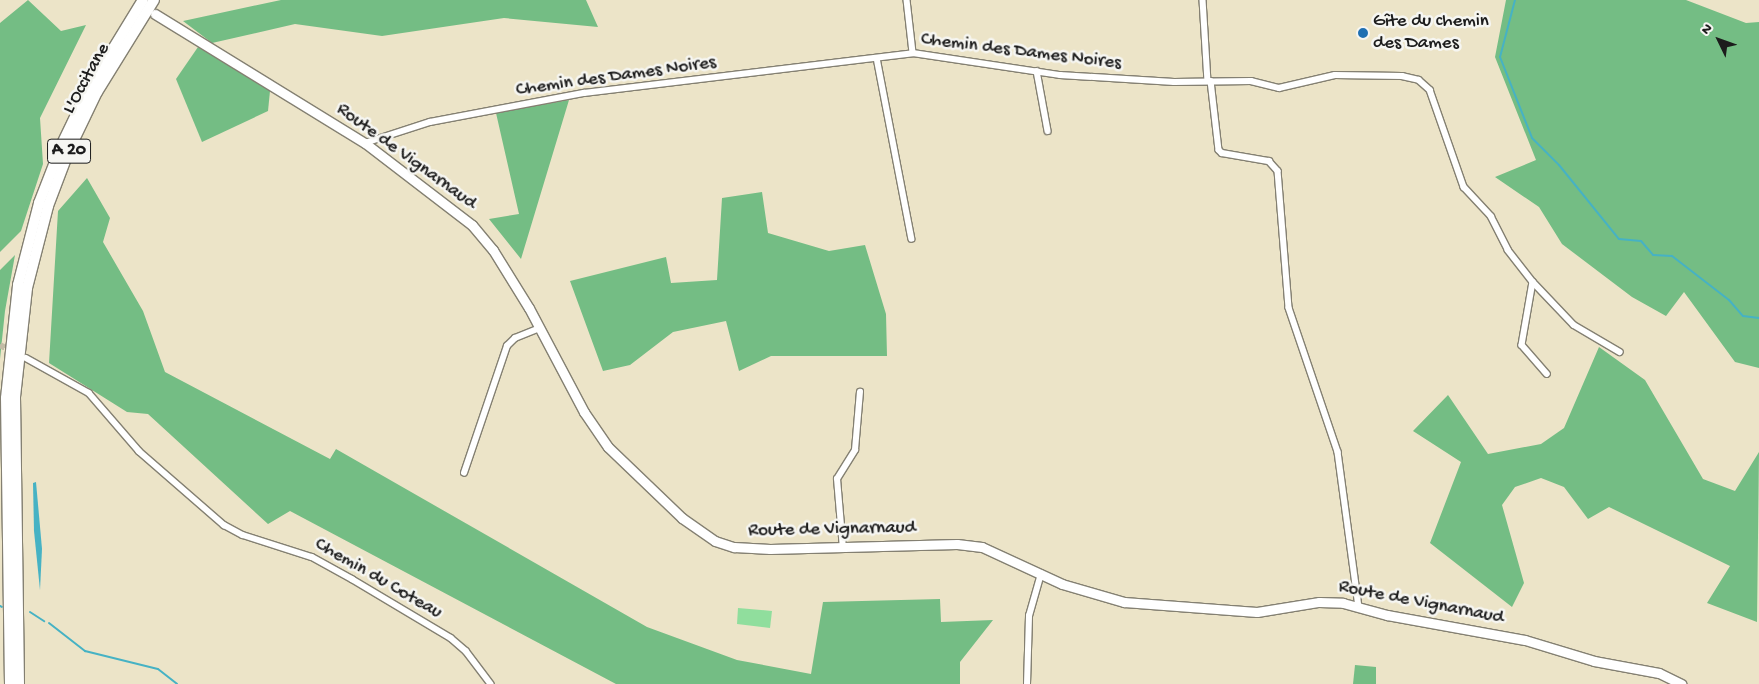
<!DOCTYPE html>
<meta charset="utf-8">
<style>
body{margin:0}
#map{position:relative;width:1759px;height:684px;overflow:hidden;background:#ece4c8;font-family:"Gochi Hand",sans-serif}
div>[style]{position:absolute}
.green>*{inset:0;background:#90de9d}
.forest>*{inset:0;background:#74bd84}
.water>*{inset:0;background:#46b2c4}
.stream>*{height:2px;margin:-1px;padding:0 1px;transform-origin:1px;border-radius:1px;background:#46b2c4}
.street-tunnel>*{height:5.5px;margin-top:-2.75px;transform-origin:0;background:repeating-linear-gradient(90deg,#c2bca6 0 5.5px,transparent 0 8.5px)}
.roads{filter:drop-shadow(1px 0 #848072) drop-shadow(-1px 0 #848072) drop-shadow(0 1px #848072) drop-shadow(0 -1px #848072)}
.street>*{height:5.5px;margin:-2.75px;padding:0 2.75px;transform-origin:2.75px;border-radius:2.75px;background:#fff}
.secondary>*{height:9px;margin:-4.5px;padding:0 4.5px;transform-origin:4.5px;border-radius:4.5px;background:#fff}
.highway>*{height:10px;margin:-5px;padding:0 5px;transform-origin:5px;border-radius:5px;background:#fff}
.dots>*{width:14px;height:14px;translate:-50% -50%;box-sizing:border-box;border:2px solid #f6f6f2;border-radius:50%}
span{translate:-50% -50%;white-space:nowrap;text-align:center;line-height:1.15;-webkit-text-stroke:5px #f6f6f2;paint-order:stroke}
.shield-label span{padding:1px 4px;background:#f6f6f2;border:1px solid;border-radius:4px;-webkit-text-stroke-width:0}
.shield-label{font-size:18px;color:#1c1c1c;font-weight:700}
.poi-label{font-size:19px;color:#1c1c1c}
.left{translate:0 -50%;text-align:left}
.street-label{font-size:19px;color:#1c1c1c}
.north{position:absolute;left:1694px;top:15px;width:50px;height:50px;-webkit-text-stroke:4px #f6f6f2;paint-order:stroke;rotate:312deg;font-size:14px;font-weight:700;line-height:20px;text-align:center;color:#1c1c1c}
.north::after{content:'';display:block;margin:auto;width:18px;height:22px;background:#1c1c1c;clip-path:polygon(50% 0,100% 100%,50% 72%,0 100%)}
</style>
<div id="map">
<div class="green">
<div style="clip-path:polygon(738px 608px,772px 611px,770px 628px,737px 624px)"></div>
</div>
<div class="forest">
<div style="clip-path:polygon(28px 0,61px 31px,86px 25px,40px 118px,43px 164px,21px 231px,0 252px,0 23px)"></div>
<div style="clip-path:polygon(281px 0,586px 0,598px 27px,504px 18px,382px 36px,295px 24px,212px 43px,183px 21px)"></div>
<div style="clip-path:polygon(1506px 0,1686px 0,1746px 23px,1759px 22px,1759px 368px,1735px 362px,1684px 292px,1666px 316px,1632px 297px,1562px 244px,1539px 207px,1495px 177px,1536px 160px,1495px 57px)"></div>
<div style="clip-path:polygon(198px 47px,260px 82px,270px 91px,268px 111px,202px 142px,176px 79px)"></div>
<div style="clip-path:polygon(569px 100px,521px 259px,489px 219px,519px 214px,496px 113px)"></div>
<div style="clip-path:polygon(87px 178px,110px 218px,103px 242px,143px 311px,165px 372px,330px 459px,336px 449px,647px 627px,737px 660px,811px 674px,823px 602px,940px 599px,941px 622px,993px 620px,960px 662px,960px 684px,616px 684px,290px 511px,268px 524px,148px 414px,127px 412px,49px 363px,58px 211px)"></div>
<div style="clip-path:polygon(762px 192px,768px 233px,829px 251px,865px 245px,886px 314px,887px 356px,771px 356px,739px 371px,726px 321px,673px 332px,630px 365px,603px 371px,570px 281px,666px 257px,671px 283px,717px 280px,722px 198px)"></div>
<div style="clip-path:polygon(15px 255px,5px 311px,0 359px,0 270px)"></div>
<div style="clip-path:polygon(1599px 347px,1645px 380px,1703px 479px,1735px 491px,1759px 452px,1757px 622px,1707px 603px,1730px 566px,1609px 507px,1588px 519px,1564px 487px,1541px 478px,1515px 487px,1502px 505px,1524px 583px,1512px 607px,1430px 543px,1461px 462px,1413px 431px,1448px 395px,1488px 454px,1541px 444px,1564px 428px)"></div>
<div style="clip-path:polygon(1355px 665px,1376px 667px,1376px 684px,1353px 684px)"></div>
</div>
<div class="water">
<div style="clip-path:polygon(36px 482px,42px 549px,40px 590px,34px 531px,33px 483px)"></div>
</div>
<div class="stream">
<div style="left:1515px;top:0;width:59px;rotate:104.7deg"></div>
<div style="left:1500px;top:57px;width:87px;rotate:68.4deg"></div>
<div style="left:1532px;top:138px;width:38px;rotate:45deg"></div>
<div style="left:1559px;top:165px;width:95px;rotate:51deg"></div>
<div style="left:1619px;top:239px;width:22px;rotate:5deg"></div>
<div style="left:1641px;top:241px;width:18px;rotate:49deg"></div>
<div style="left:1653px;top:255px;width:19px;rotate:3deg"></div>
<div style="left:1672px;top:256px;width:72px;rotate:37.7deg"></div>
<div style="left:1729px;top:300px;width:21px;rotate:49deg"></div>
<div style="left:1743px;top:316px;width:16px;rotate:7deg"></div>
<div style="left:0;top:606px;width:2px;rotate:27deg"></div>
<div style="left:30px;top:612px;width:17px;rotate:33deg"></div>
<div style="left:49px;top:623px;width:46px;rotate:37.9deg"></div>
<div style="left:85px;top:651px;width:75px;rotate:13.9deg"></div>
<div style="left:158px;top:669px;width:24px;rotate:38deg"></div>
</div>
<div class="street-tunnel">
<div style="left:0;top:345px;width:13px;rotate:29deg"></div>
</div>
<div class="roads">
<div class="street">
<div style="left:907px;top:0;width:53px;rotate:83.5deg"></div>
<div style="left:1203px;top:0;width:81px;rotate:86.5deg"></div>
<div style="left:877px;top:58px;width:184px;rotate:79.1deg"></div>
<div style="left:1037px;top:71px;width:61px;rotate:79.6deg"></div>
<div style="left:1211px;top:81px;width:69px;rotate:83.4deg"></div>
<div style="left:1219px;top:150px;width:4px;rotate:45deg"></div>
<div style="left:1222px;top:153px;width:48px;rotate:9.7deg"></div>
<div style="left:1269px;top:161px;width:13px;rotate:48deg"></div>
<div style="left:1278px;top:171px;width:137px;rotate:85.4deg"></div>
<div style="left:1289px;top:308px;width:152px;rotate:71.2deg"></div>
<div style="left:1338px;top:452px;width:156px;rotate:82.3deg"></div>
<div style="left:365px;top:143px;width:68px;rotate:-17.9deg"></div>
<div style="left:430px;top:122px;width:157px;rotate:-10.7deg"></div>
<div style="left:584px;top:93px;width:331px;rotate:-6.9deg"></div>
<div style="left:913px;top:53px;width:149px;rotate:8.5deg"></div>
<div style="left:1060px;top:75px;width:114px;rotate:3.5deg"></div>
<div style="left:1174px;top:82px;width:77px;rotate:-0.7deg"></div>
<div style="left:1251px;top:81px;width:29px;rotate:14deg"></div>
<div style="left:1279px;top:88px;width:57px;rotate:-13.1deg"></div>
<div style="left:1335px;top:75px;width:67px;rotate:0.9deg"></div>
<div style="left:1402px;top:76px;width:17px;rotate:13deg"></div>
<div style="left:1419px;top:80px;width:15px;rotate:42deg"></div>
<div style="left:1430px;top:90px;width:103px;rotate:70.7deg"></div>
<div style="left:1464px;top:187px;width:40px;rotate:47deg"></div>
<div style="left:1491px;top:216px;width:38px;rotate:63deg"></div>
<div style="left:1508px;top:250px;width:41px;rotate:52deg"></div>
<div style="left:1533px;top:282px;width:59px;rotate:46.4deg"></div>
<div style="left:1574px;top:325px;width:53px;rotate:30.4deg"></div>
<div style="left:1533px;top:282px;width:64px;rotate:99.9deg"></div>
<div style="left:1522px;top:345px;width:38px;rotate:49deg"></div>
<div style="left:26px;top:358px;width:72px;rotate:29.1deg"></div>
<div style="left:89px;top:393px;width:77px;rotate:49.2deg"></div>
<div style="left:139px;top:451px;width:113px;rotate:41deg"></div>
<div style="left:224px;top:525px;width:21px;rotate:28deg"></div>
<div style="left:243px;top:535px;width:72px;rotate:17.7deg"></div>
<div style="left:312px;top:557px;width:46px;rotate:28.8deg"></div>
<div style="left:352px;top:579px;width:115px;rotate:30.8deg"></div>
<div style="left:451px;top:638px;width:20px;rotate:41deg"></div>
<div style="left:466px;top:651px;width:41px;rotate:52.9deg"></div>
<div style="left:464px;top:473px;width:134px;rotate:-71.3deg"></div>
<div style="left:507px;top:346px;width:11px;rotate:-45deg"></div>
<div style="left:515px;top:338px;width:27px;rotate:-22deg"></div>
<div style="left:843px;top:549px;width:70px;rotate:-94.9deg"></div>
<div style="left:837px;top:479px;width:34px;rotate:-58deg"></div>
<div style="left:855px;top:450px;width:58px;rotate:-85.1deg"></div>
<div style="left:1027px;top:684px;width:68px;rotate:-88.3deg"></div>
<div style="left:1029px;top:616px;width:44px;rotate:-74.1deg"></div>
</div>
<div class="secondary">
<div style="left:155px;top:14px;width:246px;rotate:31.6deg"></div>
<div style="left:365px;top:143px;width:135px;rotate:37.5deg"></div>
<div style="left:472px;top:225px;width:33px;rotate:50deg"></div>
<div style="left:493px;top:250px;width:68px;rotate:58.2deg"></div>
<div style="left:529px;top:308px;width:118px;rotate:62.1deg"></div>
<div style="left:584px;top:412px;width:42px;rotate:55.6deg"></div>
<div style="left:608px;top:447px;width:103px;rotate:43.8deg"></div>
<div style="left:682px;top:518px;width:40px;rotate:34.9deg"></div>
<div style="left:715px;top:541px;width:20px;rotate:18deg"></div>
<div style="left:734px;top:547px;width:36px;rotate:3deg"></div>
<div style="left:770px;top:549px;width:187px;rotate:-1.5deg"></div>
<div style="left:957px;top:544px;width:25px;rotate:7deg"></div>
<div style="left:982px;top:547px;width:88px;rotate:24.8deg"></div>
<div style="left:1062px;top:584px;width:65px;rotate:16.2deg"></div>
<div style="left:1124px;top:602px;width:133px;rotate:4.3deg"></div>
<div style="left:1257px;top:612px;width:63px;rotate:-9.2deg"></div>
<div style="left:1319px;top:602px;width:24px;rotate:2deg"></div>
<div style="left:1343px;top:603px;width:46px;rotate:15.3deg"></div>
<div style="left:1387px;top:615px;width:140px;rotate:10.3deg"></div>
<div style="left:1525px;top:640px;width:72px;rotate:16.9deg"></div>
<div style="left:1594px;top:661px;width:66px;rotate:10.5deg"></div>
<div style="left:1659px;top:673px;width:25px;rotate:26deg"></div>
</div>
<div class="highway">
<div style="left:10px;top:684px;width:286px;rotate:-90.8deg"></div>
<div style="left:6px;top:398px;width:114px;rotate:-83.9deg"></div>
<div style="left:18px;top:285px;width:85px;rotate:-75.6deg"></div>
<div style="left:39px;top:203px;width:63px;rotate:-68.7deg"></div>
<div style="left:62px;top:144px;width:62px;rotate:-64.3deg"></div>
<div style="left:89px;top:88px;width:103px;rotate:-58.5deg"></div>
<div style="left:19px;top:684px;width:287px;rotate:-90.8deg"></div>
<div style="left:15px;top:397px;width:110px;rotate:-83.7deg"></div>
<div style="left:27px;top:288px;width:85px;rotate:-75.6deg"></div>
<div style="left:48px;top:206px;width:62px;rotate:-69.2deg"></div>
<div style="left:70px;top:148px;width:62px;rotate:-64.3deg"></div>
<div style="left:97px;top:92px;width:108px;rotate:-58.2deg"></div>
</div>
</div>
<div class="dots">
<div style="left:1363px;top:33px;background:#1f6fb2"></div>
</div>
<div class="shield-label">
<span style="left:69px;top:151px">A 20</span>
</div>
<div class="poi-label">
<span class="left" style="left:1373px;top:33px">Gîte du chemin<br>des Dames</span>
</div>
<div class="street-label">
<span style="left:1021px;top:52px;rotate:7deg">Chemin des Dames Noires</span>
<span style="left:616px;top:77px;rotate:-8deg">Chemin des Dames Noires</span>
<span style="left:87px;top:79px;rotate:-61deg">L'Occitane</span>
<span style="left:406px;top:157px;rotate:36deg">Route de Vignarnaud</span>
<span style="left:832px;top:530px;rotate:-1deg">Route de Vignarnaud</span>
<span style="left:378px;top:579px;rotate:30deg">Chemin du Coteau</span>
<span style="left:1421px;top:603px;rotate:11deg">Route de Vignarnaud</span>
</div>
<div class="north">N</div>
</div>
